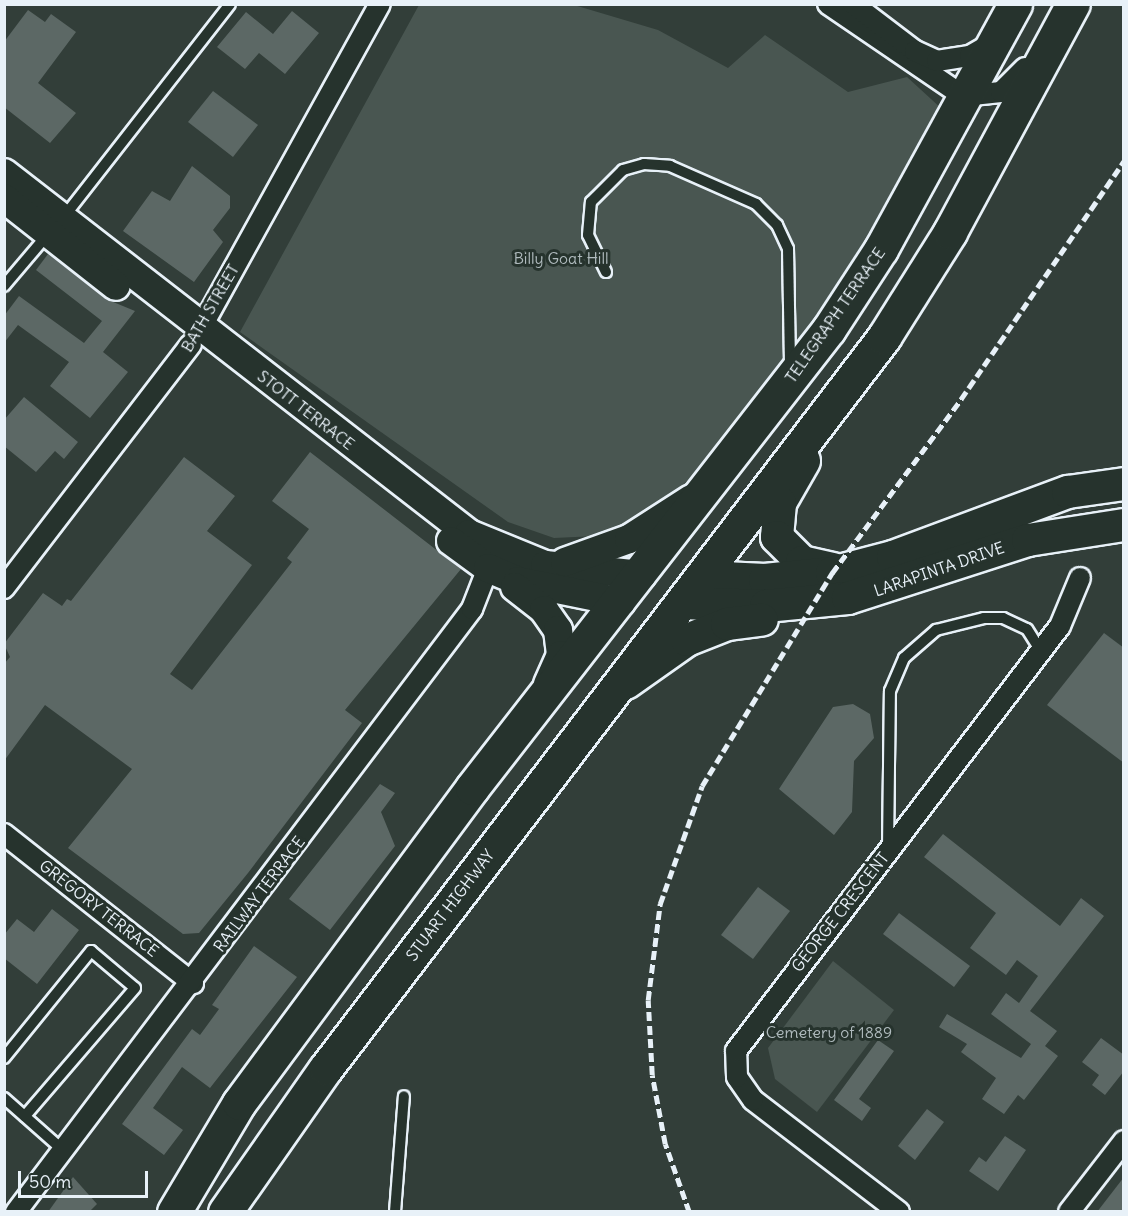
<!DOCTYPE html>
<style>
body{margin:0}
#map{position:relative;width:1128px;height:1216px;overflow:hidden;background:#323e39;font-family:Delius,sans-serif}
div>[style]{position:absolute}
.green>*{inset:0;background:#495651}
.building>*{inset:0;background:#5c6865}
.roads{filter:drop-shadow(2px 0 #e8f1f8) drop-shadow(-2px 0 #e8f1f8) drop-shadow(0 2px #e8f1f8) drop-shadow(0 -2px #e8f1f8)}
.lane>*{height:10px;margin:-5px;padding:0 5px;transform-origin:5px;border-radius:5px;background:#26332d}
.street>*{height:20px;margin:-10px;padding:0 10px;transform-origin:10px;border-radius:10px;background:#26332d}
.secondary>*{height:28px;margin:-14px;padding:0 14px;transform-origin:14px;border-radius:14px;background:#26332d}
.primary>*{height:32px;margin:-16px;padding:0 16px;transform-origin:16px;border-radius:16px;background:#26332d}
.highway>*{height:33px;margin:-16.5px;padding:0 16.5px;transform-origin:16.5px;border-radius:16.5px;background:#26332d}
.rail>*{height:4.5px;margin-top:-2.25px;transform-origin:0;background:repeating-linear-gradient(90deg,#e8f1f8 0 9px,transparent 0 13.5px)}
span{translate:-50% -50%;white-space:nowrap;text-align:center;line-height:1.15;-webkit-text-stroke:6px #26332d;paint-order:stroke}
.park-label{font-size:16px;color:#b0bbbe}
.street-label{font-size:16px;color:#e8f1f8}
.frame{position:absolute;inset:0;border:6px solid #e8f1f8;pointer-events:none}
.scale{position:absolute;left:18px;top:1171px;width:130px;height:27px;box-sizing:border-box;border:3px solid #e8f1f8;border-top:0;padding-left:8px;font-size:18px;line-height:21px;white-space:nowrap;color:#e8f1f8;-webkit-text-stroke:4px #26332d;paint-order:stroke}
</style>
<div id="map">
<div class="green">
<div style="clip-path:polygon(419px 5px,574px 5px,658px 30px,728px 68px,765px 35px,848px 92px,907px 77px,943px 110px,898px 214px,710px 461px,642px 520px,596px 536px,554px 538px,508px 522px,240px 332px)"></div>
<div style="clip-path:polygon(833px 961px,894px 1010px,817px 1112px,775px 1079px,768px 1048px)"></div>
</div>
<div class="building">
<div style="clip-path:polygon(28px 10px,45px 22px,51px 14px,76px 32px,38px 83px,76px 113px,50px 143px,4px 107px,4px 42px)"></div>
<div style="clip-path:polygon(292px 11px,319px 33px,285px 74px,259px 53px,245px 69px,217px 47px,246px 12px,273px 34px)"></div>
<div style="clip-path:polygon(213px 91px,258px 125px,233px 157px,188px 122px)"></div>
<div style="clip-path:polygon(192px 166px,230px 196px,230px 208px,213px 230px,223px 242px,194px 282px,123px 231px,152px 191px,170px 201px)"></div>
<div style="clip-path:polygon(48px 254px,106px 299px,135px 311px,103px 352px,128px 372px,90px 418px,50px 386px,69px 362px,18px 325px,4px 343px,4px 316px,19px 296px,84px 343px,102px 321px,36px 270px)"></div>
<div style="clip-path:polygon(24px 397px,78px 442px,64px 459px,55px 451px,36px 472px,4px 446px,4px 420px)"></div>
<div style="clip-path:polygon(310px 452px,461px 569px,345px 710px,362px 723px,248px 873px,199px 933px,183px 934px,68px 848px,132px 769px,45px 705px,4px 761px,4px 664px,10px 657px,4px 644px,43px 593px,62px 606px,67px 599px,71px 601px,184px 457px,235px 496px,207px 531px,252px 565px,170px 674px,192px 690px,292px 562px,287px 558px,309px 529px,272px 501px)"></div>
<div style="clip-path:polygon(1104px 633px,1124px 648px,1124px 763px,1047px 705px)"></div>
<div style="clip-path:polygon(853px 704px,870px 714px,874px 738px,854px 761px,852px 812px,834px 835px,779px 789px,833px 707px)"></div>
<div style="clip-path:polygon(380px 784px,395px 793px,381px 812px,395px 846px,330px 930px,289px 899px)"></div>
<div style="clip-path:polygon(943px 834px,1060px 926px,1081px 898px,1104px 916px,1030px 1011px,1057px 1031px,1045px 1046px,1058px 1056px,1024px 1100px,1018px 1095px,1004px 1114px,982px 1099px,996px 1078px,961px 1052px,967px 1044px,939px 1027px,947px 1014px,1021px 1058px,1031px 1044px,991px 1014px,1006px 993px,1019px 1003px,1038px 976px,1017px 960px,1006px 975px,970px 948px,996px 913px,924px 857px)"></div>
<div style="clip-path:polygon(758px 887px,790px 911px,753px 959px,721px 935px)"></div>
<div style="clip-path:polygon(52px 909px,79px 930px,37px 984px,4px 958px,4px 935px,17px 919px,34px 932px)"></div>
<div style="clip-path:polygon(899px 913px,970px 966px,954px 987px,883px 934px)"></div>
<div style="clip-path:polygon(254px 946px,297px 977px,210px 1088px,182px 1067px,153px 1108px,183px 1130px,164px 1155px,122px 1124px,192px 1029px,200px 1035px,219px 1009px,212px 1005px)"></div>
<div style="clip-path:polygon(1101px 1038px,1124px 1055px,1124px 1071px,1105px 1095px,1092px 1085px,1099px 1075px,1082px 1062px)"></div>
<div style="clip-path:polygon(878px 1040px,894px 1051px,859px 1099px,871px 1108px,862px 1121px,834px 1100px)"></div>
<div style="clip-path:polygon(927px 1109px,944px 1122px,915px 1160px,898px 1146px)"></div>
<div style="clip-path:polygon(1005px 1136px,1026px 1150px,998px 1191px,969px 1171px,979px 1157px,986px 1162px)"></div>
<div style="clip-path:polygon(73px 1177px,97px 1204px,89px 1212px,48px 1212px)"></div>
<div style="clip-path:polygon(1124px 1177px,1124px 1212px,1097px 1212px)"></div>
</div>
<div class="roads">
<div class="lane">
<div style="left:63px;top:218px;width:271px;rotate:-52deg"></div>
<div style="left:606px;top:272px;width:41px;rotate:-115.9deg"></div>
<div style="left:588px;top:235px;width:33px;rotate:-85deg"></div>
<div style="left:591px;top:202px;width:45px;rotate:-45deg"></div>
<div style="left:623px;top:170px;width:22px;rotate:-16deg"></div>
<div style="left:644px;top:164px;width:26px;rotate:4deg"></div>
<div style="left:670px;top:166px;width:94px;rotate:23.8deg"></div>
<div style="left:756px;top:204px;width:30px;rotate:45deg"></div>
<div style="left:777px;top:225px;width:26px;rotate:65deg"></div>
<div style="left:788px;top:249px;width:117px;rotate:89deg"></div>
<div style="left:4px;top:286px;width:70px;rotate:-49.7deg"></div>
<div style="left:888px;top:848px;width:157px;rotate:-89.3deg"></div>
<div style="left:890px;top:691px;width:36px;rotate:-67deg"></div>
<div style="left:904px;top:658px;width:43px;rotate:-41.2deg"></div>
<div style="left:936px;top:630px;width:49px;rotate:-14deg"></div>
<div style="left:984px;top:618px;width:19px"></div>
<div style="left:1003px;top:618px;width:26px;rotate:25deg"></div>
<div style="left:1027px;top:629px;width:25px;rotate:58deg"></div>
<div style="left:4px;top:1058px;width:138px;rotate:-50.9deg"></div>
<div style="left:91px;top:951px;width:57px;rotate:40.1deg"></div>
<div style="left:135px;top:988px;width:169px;rotate:130.7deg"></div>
<div style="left:4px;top:1098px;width:80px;rotate:41.5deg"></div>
<div style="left:395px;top:1212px;width:116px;rotate:-85.6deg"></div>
</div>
<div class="street">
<div style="left:828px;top:4px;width:163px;rotate:34.3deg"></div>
<div style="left:963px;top:96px;width:38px;rotate:-6deg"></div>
<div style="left:1001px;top:92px;width:34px;rotate:-45deg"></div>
<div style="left:853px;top:4px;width:78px;rotate:37.2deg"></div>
<div style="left:915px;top:51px;width:24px;rotate:24deg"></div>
<div style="left:937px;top:61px;width:33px;rotate:-9deg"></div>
<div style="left:970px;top:56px;width:24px;rotate:-30deg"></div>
<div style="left:201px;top:328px;width:370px;rotate:-61.1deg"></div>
<div style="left:4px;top:588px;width:307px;rotate:-52.5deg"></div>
<div style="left:4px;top:834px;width:241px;rotate:38.3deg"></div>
<div style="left:16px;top:1212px;width:756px;rotate:-52.9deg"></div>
<div style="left:472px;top:609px;width:44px;rotate:-68.7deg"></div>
<div style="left:899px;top:1212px;width:184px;rotate:-142.5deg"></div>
<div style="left:753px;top:1100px;width:28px;rotate:-125deg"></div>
<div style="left:737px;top:1077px;width:26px;rotate:-92deg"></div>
<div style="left:736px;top:1051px;width:534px;rotate:-52.68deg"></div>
<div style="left:1060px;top:626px;width:52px;rotate:-67.4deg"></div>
<div style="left:1069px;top:1212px;width:90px;rotate:-52.2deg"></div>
</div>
<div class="secondary">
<div style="left:4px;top:173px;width:589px;rotate:37.82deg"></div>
<div style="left:469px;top:534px;width:82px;rotate:22.2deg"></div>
<div style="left:545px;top:565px;width:97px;rotate:5.9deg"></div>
<div style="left:4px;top:198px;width:142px;rotate:38.2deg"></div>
<div style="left:451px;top:541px;width:46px;rotate:36.1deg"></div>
<div style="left:488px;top:568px;width:33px;rotate:23deg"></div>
<div style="left:518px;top:581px;width:105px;rotate:11.5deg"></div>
<div style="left:565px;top:562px;width:68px;rotate:-19.8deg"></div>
<div style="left:629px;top:539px;width:74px;rotate:-32.8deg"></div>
<div style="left:515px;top:587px;width:37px;rotate:38deg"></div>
<div style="left:544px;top:610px;width:24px;rotate:55deg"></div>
<div style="left:558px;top:630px;width:25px;rotate:83deg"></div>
<div style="left:561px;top:655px;width:32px;rotate:114deg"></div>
</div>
<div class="primary">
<div style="left:804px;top:461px;width:48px;rotate:119.7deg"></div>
<div style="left:780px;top:503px;width:34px;rotate:95deg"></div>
<div style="left:777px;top:537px;width:35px;rotate:45deg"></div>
<div style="left:802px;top:562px;width:32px;rotate:13deg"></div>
<div style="left:703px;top:577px;width:62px;rotate:2.8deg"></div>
<div style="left:765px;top:580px;width:67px;rotate:-6deg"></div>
<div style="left:832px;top:573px;width:63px;rotate:-14.7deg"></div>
<div style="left:893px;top:557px;width:187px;rotate:-20.4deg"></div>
<div style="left:1068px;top:492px;width:57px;rotate:-8.1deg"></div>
<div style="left:682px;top:603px;width:84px;rotate:2deg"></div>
<div style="left:766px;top:606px;width:82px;rotate:-5.6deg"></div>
<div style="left:848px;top:598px;width:189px;rotate:-17.9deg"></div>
<div style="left:1028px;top:540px;width:97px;rotate:-8.9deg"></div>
<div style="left:626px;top:683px;width:75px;rotate:-35.2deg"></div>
<div style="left:687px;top:640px;width:43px;rotate:-21.8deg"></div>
<div style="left:727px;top:624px;width:35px;rotate:-7deg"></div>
</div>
<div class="highway">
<div style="left:174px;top:1212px;width:127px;rotate:-59.2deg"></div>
<div style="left:239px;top:1103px;width:392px;rotate:-53.5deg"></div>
<div style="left:472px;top:788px;width:581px;rotate:-52.13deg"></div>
<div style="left:829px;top:329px;width:95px;rotate:-57deg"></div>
<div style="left:881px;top:249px;width:279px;rotate:-61.3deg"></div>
<div style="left:225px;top:1212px;width:176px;rotate:-55deg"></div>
<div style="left:326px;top:1068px;width:920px;rotate:-52.64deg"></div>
<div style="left:884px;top:337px;width:124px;rotate:-57.8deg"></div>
<div style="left:950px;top:232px;width:259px;rotate:-61.7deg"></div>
</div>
</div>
<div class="rail">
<div style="left:689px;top:1212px;width:72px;rotate:-109.4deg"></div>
<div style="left:665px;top:1144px;width:70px;rotate:-100.7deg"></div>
<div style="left:652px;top:1075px;width:75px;rotate:-93.1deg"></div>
<div style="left:648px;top:1000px;width:97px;rotate:-82.9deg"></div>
<div style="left:660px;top:904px;width:125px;rotate:-70.4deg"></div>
<div style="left:702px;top:786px;width:250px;rotate:-58.6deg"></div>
<div style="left:832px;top:573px;width:217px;rotate:-53.4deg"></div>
<div style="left:961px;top:399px;width:288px;rotate:-55.6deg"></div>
</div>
<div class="park-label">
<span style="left:561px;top:258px">Billy Goat Hill</span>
<span style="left:829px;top:1032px">Cemetery of 1889</span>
</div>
<div class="street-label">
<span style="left:210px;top:308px;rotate:-60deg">BATH STREET</span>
<span style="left:835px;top:315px;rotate:-55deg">TELEGRAPH TERRACE</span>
<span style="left:306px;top:410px;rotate:38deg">STOTT TERRACE</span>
<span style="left:939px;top:569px;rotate:-19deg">LARAPINTA DRIVE</span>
<span style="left:259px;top:894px;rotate:-53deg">RAILWAY TERRACE</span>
<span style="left:450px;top:905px;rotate:-53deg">STUART HIGHWAY</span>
<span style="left:99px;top:908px;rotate:38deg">GREGORY TERRACE</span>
<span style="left:840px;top:912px;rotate:-52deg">GEORGE CRESCENT</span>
</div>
<div class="frame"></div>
<div class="scale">50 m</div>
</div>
